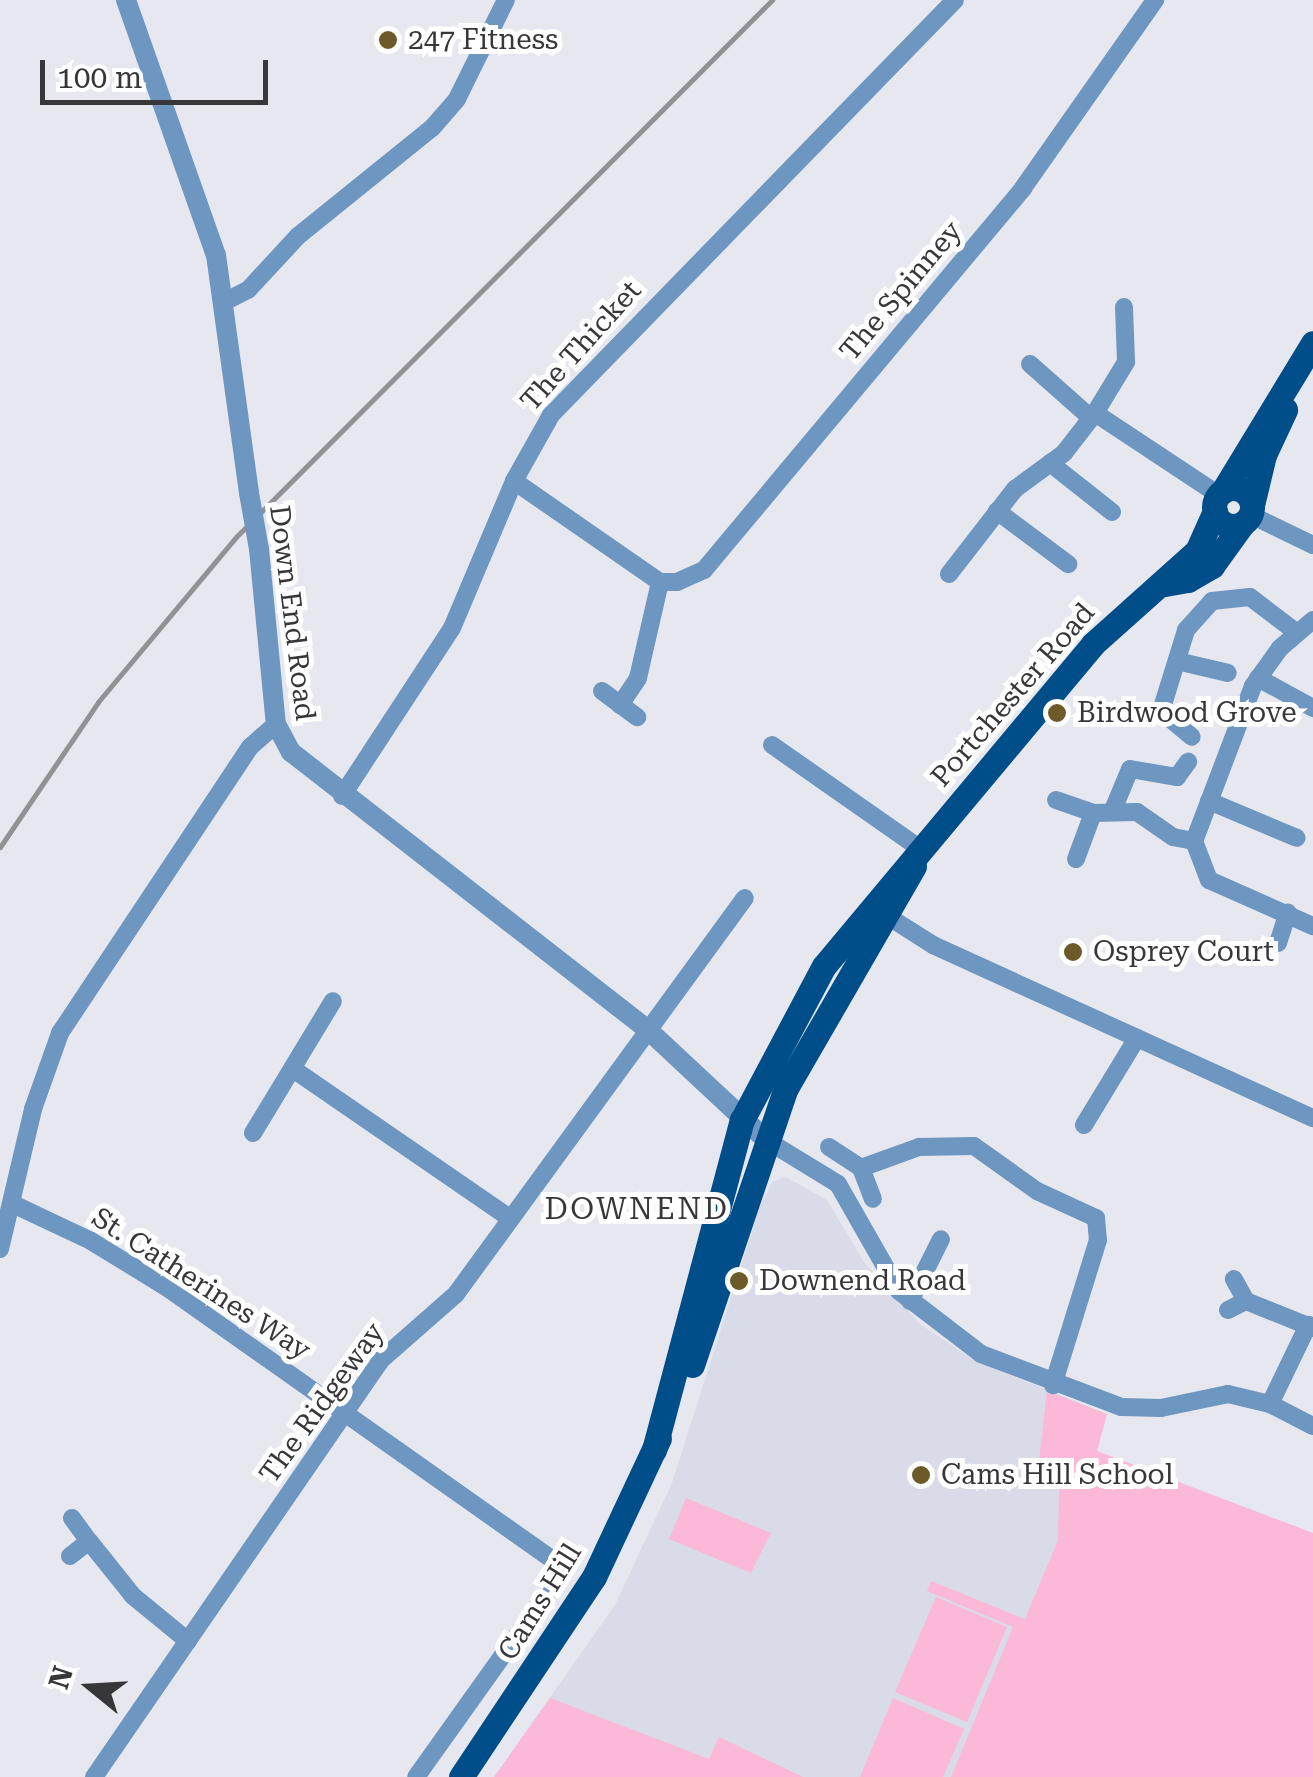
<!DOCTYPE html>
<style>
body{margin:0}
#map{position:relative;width:1313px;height:1777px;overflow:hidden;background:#e7e8ef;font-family:"Roboto Serif",serif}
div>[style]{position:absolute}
.built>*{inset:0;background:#dadbe8}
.green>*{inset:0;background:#fbb8d7}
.minor>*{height:18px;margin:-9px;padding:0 9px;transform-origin:9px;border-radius:9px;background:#6d96c0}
.tertiary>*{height:20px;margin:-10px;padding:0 10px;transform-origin:10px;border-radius:10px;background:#6d96c0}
.primary>*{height:25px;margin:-12.5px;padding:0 12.5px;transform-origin:12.5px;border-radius:12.5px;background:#004e89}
.primary>.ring{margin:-12.5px;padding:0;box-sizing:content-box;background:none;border:25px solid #004e89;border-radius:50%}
.rail>*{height:5px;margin:-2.5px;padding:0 2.5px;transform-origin:2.5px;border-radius:2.5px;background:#919196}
.tertiary-bridge>*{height:20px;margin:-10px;padding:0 10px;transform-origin:10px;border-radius:10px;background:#6d96c0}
.dots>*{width:28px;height:28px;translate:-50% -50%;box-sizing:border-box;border:5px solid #fff;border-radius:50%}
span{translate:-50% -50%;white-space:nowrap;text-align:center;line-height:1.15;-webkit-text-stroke:10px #fff;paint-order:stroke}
.poi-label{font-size:28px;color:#37373a}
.left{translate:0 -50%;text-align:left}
.street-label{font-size:28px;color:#37373a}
.neighbourhood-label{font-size:30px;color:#37373a;letter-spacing:2.5px}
.north{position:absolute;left:40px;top:1637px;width:100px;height:100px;-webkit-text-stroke:8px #fff;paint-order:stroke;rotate:288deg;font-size:28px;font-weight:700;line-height:40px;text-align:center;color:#37373a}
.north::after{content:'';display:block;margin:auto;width:35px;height:45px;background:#37373a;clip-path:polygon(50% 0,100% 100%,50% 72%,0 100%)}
.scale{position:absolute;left:40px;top:60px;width:228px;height:45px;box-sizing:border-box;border:5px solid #37373a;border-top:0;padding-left:12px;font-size:30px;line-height:35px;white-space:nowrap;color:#37373a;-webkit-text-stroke:8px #fff;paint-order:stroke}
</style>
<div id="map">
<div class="built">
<div style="clip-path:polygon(786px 1177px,827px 1200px,864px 1262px,920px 1324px,977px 1362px,1107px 1414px,1097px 1451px,1313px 1533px,1277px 1777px,494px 1777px,615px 1605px,672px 1483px,760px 1206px,772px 1182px)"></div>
</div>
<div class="green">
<div style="clip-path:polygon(1047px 1391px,1107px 1414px,1097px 1451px,1313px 1533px,1313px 1777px,951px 1777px,1013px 1627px,927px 1591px,931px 1581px,1025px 1619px,1058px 1540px,1059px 1488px,1037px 1478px)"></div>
<div style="clip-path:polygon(686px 1498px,771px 1533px,751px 1573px,669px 1539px)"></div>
<div style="clip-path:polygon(936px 1597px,1007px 1627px,967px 1722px,895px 1692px)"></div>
<div style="clip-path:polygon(550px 1698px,709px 1759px,719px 1737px,803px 1777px,494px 1777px)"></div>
<div style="clip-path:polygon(893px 1698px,964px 1729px,943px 1777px,860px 1777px)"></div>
</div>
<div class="minor">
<div style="left:224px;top:302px;width:27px;rotate:-27deg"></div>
<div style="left:248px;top:290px;width:74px;rotate:-47.2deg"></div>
<div style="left:298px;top:236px;width:172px;rotate:-38.9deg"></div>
<div style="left:432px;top:128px;width:38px;rotate:-49deg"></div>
<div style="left:457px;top:99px;width:110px;rotate:-63.7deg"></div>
<div style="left:1030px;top:364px;width:81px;rotate:41.5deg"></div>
<div style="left:1095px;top:413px;width:60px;rotate:-58.7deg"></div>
<div style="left:1126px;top:362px;width:55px;rotate:-92.1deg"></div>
<div style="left:1050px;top:463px;width:79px;rotate:38.3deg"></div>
<div style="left:514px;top:481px;width:178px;rotate:34.7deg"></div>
<div style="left:997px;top:511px;width:89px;rotate:36.7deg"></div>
<div style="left:1251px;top:515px;width:69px;rotate:25.8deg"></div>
<div style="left:949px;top:574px;width:108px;rotate:-52.2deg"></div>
<div style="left:1015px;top:489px;width:61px;rotate:-36.3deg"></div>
<div style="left:1064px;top:453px;width:51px;rotate:-52.2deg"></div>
<div style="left:1095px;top:413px;width:149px;rotate:33.5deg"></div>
<div style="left:1313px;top:620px;width:43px;rotate:139.7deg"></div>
<div style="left:1280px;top:648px;width:47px;rotate:125.4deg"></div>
<div style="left:1253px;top:686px;width:166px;rotate:110.8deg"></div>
<div style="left:1194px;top:841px;width:42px;rotate:69deg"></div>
<div style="left:1209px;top:880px;width:114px;rotate:23.9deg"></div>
<div style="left:1177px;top:661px;width:52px;rotate:13.2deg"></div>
<div style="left:1258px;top:678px;width:63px;rotate:28.6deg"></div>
<div style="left:602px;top:691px;width:44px;rotate:36.6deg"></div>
<div style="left:620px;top:705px;width:32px;rotate:-56deg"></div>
<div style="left:638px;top:678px;width:98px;rotate:-77.1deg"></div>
<div style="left:660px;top:582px;width:17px"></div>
<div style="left:677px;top:582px;width:30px;rotate:-24deg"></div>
<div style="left:704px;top:570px;width:498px;rotate:-50.1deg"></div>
<div style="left:1023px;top:188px;width:230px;rotate:-54.9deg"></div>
<div style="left:1161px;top:711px;width:85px;rotate:-72.8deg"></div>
<div style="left:1186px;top:630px;width:39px;rotate:-48deg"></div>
<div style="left:1212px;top:601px;width:38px;rotate:-6deg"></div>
<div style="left:1250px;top:597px;width:58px;rotate:37.3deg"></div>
<div style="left:1134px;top:716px;width:27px;rotate:-10deg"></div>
<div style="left:1161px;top:711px;width:40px;rotate:40deg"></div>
<div style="left:772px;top:745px;width:183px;rotate:35deg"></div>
<div style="left:342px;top:796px;width:201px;rotate:-56.8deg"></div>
<div style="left:452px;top:628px;width:160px;rotate:-67.1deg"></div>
<div style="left:514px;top:481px;width:76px;rotate:-60.7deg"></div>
<div style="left:551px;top:415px;width:579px;rotate:-45.77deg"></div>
<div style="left:1056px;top:800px;width:39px;rotate:19deg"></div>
<div style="left:1093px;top:813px;width:44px;rotate:-1.3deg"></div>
<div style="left:1137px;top:812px;width:44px;rotate:34.8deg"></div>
<div style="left:1173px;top:837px;width:21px;rotate:11deg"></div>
<div style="left:1209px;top:801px;width:95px;rotate:22.8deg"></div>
<div style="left:1113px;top:810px;width:44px;rotate:-67.5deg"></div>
<div style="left:1130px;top:769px;width:48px;rotate:9.7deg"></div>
<div style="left:1177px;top:777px;width:19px;rotate:-54deg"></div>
<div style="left:1076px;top:859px;width:49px;rotate:-69.7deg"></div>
<div style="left:889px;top:917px;width:52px;rotate:32.5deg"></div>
<div style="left:933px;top:945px;width:418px;rotate:24.5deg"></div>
<div style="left:1278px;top:943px;width:32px;rotate:-72deg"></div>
<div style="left:293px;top:1069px;width:263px;rotate:34.5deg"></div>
<div style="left:1084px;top:1125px;width:102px;rotate:-58.7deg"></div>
<div style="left:253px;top:1133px;width:154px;rotate:-58.8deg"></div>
<div style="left:766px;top:1140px;width:84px;rotate:31.4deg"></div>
<div style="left:838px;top:1184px;width:123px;rotate:60.3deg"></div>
<div style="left:899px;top:1291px;width:103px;rotate:37.5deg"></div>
<div style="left:981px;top:1354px;width:150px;rotate:20.7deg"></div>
<div style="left:1121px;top:1407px;width:40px;rotate:1.4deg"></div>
<div style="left:1161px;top:1408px;width:68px;rotate:-11.8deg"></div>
<div style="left:1228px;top:1394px;width:43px;rotate:13.4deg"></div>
<div style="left:1270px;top:1404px;width:48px;rotate:27.1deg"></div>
<div style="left:829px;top:1147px;width:38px;rotate:33deg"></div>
<div style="left:861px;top:1168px;width:33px;rotate:69deg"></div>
<div style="left:861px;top:1168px;width:62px;rotate:-19.9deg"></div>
<div style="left:919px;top:1147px;width:55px;rotate:-1deg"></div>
<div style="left:974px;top:1146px;width:77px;rotate:35.5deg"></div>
<div style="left:1037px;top:1191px;width:65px;rotate:24.6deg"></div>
<div style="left:1096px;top:1218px;width:22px;rotate:85deg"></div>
<div style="left:1098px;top:1240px;width:152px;rotate:107.2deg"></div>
<div style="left:15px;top:1205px;width:84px;rotate:25.3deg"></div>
<div style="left:91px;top:1241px;width:88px;rotate:31.5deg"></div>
<div style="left:166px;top:1287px;width:482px;rotate:35.2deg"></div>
<div style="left:560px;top:1565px;width:13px;rotate:99deg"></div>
<div style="left:558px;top:1578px;width:244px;rotate:125.5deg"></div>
<div style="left:0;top:1249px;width:144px;rotate:-76.7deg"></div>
<div style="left:33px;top:1109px;width:81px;rotate:-70.4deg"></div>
<div style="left:60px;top:1033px;width:343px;rotate:-56.4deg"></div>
<div style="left:250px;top:747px;width:35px;rotate:-41deg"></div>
<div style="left:910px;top:1301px;width:69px;rotate:-63.4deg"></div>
<div style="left:1246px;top:1301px;width:72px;rotate:21.9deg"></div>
<div style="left:1228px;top:1310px;width:20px;rotate:-27deg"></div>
<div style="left:1246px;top:1301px;width:25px;rotate:-119deg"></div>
<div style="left:1270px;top:1404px;width:88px;rotate:-64.3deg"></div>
<div style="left:72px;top:1518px;width:29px;rotate:54deg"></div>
<div style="left:70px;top:1556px;width:24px;rotate:-38deg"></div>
<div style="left:89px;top:1541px;width:70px;rotate:51.3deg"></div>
<div style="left:133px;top:1596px;width:71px;rotate:39.3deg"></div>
<div style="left:94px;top:1777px;width:506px;rotate:-55.46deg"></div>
<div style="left:381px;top:1360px;width:100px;rotate:-41.3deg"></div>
<div style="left:456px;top:1294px;width:490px;rotate:-53.9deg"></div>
</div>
<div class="tertiary">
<div style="left:126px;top:0;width:270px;rotate:70.6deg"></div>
<div style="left:216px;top:255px;width:240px;rotate:82.1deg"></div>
<div style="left:259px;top:549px;width:176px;rotate:84.5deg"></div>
<div style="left:276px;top:724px;width:32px;rotate:62deg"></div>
<div style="left:291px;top:752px;width:450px;rotate:37.9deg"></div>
<div style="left:646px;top:1028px;width:164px;rotate:43deg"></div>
</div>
<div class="primary">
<div class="ring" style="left:1214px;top:488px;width:13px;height:13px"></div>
<div style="left:1223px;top:491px;width:173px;rotate:-58.7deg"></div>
<div style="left:1252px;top:505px;width:51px;rotate:-76.5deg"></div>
<div style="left:1264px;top:455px;width:50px;rotate:-65deg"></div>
<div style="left:1165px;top:584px;width:23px;rotate:-10deg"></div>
<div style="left:1188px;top:580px;width:28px;rotate:-30deg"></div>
<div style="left:1212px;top:566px;width:53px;rotate:-54.2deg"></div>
<div style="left:692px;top:1365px;width:293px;rotate:-71.3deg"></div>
<div style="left:786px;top:1088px;width:256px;rotate:-60deg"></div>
<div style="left:654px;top:1450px;width:342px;rotate:-75.1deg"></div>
<div style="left:742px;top:1120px;width:174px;rotate:-62deg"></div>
<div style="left:824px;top:966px;width:420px;rotate:-50.1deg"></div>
<div style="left:1093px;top:644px;width:140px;rotate:-41.8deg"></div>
<div style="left:1197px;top:551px;width:44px;rotate:-65.8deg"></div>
<div style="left:461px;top:1777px;width:240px;rotate:-56.4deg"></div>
<div style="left:594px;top:1577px;width:153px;rotate:-64.9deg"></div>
</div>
<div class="rail">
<div style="left:0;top:847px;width:175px;rotate:-55.9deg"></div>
<div style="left:98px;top:702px;width:215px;rotate:-50.1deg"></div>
<div style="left:236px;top:537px;width:759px;rotate:-45.05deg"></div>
</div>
<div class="tertiary-bridge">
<div style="left:249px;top:493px;width:57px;rotate:79.9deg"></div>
</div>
<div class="dots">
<div style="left:388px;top:40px;background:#6c5a28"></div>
<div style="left:1057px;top:713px;background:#6c5a28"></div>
<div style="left:1073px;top:952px;background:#6c5a28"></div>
<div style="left:739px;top:1281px;background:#6c5a28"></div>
<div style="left:921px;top:1475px;background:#6c5a28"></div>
</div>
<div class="poi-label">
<span class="left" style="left:408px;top:40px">247 Fitness</span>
<span class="left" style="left:1077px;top:713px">Birdwood Grove</span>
<span class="left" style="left:1093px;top:952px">Osprey Court</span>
<span class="left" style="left:759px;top:1281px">Downend Road</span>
<span class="left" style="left:941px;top:1475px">Cams Hill School</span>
</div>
<div class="street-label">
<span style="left:901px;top:291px;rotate:-50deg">The Spinney</span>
<span style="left:581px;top:346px;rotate:-48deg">The Thicket</span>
<span style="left:292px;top:613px;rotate:83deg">Down End Road</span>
<span style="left:1013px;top:695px;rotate:-49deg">Portchester Road</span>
<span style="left:201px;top:1284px;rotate:33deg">St. Catherines Way</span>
<span style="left:322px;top:1403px;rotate:-54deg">The Ridgeway</span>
<span style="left:540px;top:1602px;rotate:-58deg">Cams Hill</span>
</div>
<div class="neighbourhood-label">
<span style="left:637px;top:1209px">DOWNEND</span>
</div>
<div class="north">N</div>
<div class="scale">100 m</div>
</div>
